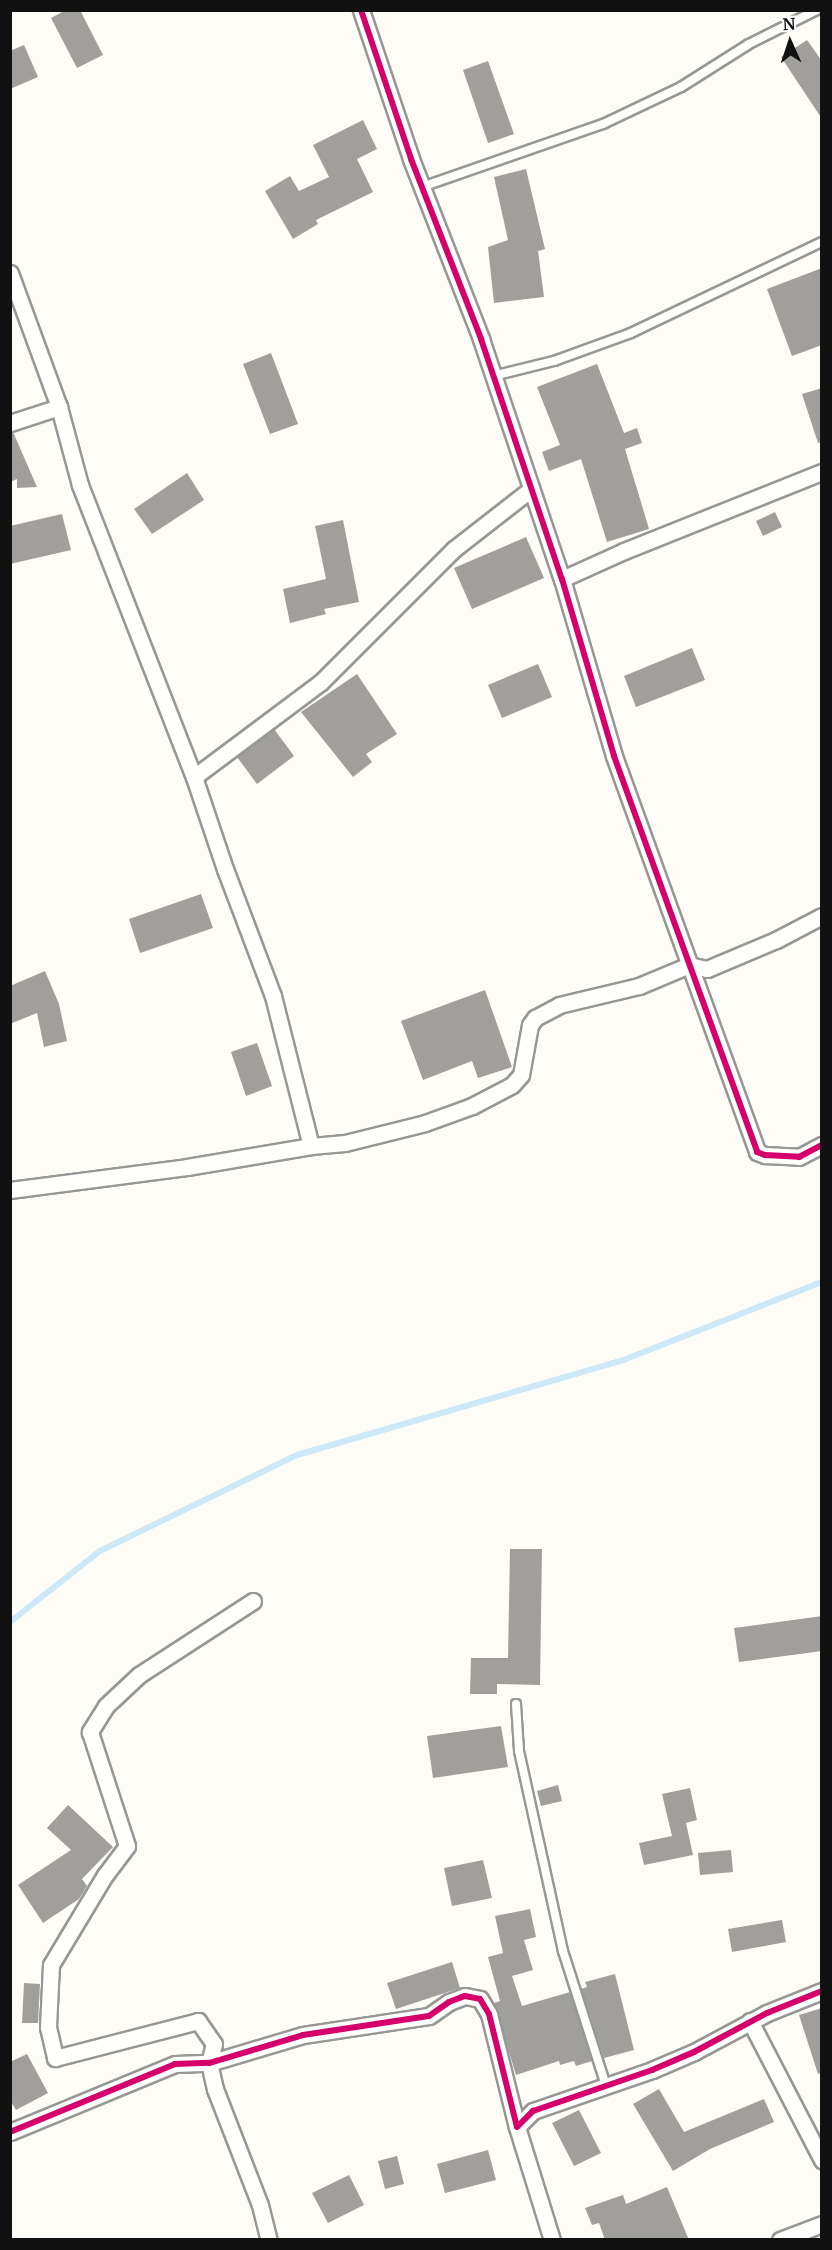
<!DOCTYPE html>
<style>
body{margin:0}
#map{position:relative;width:832px;height:2250px;overflow:hidden;background:#fdfcf7;font-family:Merriweather,serif}
div>[style]{position:absolute}
.stream>*{height:6px;margin:-3px;padding:0 3px;transform-origin:3px;border-radius:3px;background:#cde8f7}
.building>*{inset:0;background:#a19f9c}
.roads{filter:drop-shadow(2px 0 #979795) drop-shadow(-2px 0 #979795) drop-shadow(0 2px #979795) drop-shadow(0 -2px #979795)}
.lane>*{height:8px;margin:-4px;padding:0 4px;transform-origin:4px;border-radius:4px;background:#fffffe}
.street>*{height:15px;margin:-7.5px;padding:0 7.5px;transform-origin:7.5px;border-radius:7.5px;background:#fffffe}
.cycleway>*{height:6px;margin:-3px;padding:0 3px;transform-origin:3px;border-radius:3px;background:#d6006c}
span{translate:-50% -50%;white-space:nowrap;text-align:center;line-height:1.15;-webkit-text-stroke:6px #fff;paint-order:stroke}
.frame{position:absolute;inset:0;border:12px solid #111;pointer-events:none}
.north{position:absolute;left:760px;top:12px;width:60px;height:60px;-webkit-text-stroke:4px #fff;paint-order:stroke;rotate:357deg;font-size:16px;font-weight:700;line-height:24px;text-align:center;color:#111}
.north::after{content:'';display:block;margin:auto;width:21px;height:27px;background:#111;clip-path:polygon(50% 0,100% 100%,50% 72%,0 100%)}
</style>
<div id="map">
<div class="stream">
<div style="left:10px;top:1622px;width:115px;rotate:-38.3deg"></div>
<div style="left:100px;top:1551px;width:219px;rotate:-26deg"></div>
<div style="left:297px;top:1455px;width:337px;rotate:-16.2deg"></div>
<div style="left:621px;top:1361px;width:216px;rotate:-21.5deg"></div>
</div>
<div class="building">
<div style="clip-path:polygon(66px 10px,80px 10px,103px 55px,77px 68px,51px 18px)"></div>
<div style="clip-path:polygon(807px 40px,822px 61px,822px 119px,781px 57px)"></div>
<div style="clip-path:polygon(24px 45px,38px 77px,10px 89px,10px 51px)"></div>
<div style="clip-path:polygon(488px 61px,514px 134px,488px 143px,463px 70px)"></div>
<div style="clip-path:polygon(363px 120px,377px 149px,357px 159px,373px 192px,316px 220px,318px 224px,293px 239px,265px 191px,290px 176px,299px 191px,329px 177px,313px 145px)"></div>
<div style="clip-path:polygon(526px 169px,545px 249px,538px 251px,544px 297px,494px 303px,488px 247px,508px 240px,494px 177px)"></div>
<div style="clip-path:polygon(822px 268px,822px 345px,792px 356px,767px 289px)"></div>
<div style="clip-path:polygon(271px 353px,298px 424px,270px 434px,243px 364px)"></div>
<div style="clip-path:polygon(597px 364px,624px 433px,637px 428px,642px 443px,625px 449px,649px 529px,607px 542px,581px 459px,549px 471px,542px 452px,560px 445px,537px 387px)"></div>
<div style="clip-path:polygon(822px 388px,822px 442px,818px 443px,802px 394px)"></div>
<div style="clip-path:polygon(10px 432px,13px 432px,37px 487px,17px 488px,17px 479px,10px 482px)"></div>
<div style="clip-path:polygon(187px 473px,204px 500px,152px 534px,134px 509px)"></div>
<div style="clip-path:polygon(775px 512px,782px 527px,763px 536px,756px 521px)"></div>
<div style="clip-path:polygon(62px 514px,71px 550px,10px 564px,10px 526px)"></div>
<div style="clip-path:polygon(343px 520px,359px 602px,324px 609px,326px 614px,290px 623px,283px 589px,326px 579px,315px 526px)"></div>
<div style="clip-path:polygon(526px 537px,544px 578px,472px 609px,454px 568px)"></div>
<div style="clip-path:polygon(692px 648px,705px 680px,636px 707px,624px 676px)"></div>
<div style="clip-path:polygon(538px 664px,552px 697px,502px 718px,488px 685px)"></div>
<div style="clip-path:polygon(357px 674px,397px 734px,366px 754px,372px 762px,353px 777px,301px 712px)"></div>
<div style="clip-path:polygon(274px 729px,294px 756px,257px 784px,237px 757px)"></div>
<div style="clip-path:polygon(201px 894px,213px 928px,140px 953px,129px 919px)"></div>
<div style="clip-path:polygon(45px 971px,59px 1004px,67px 1041px,44px 1047px,37px 1013px,10px 1024px,10px 986px)"></div>
<div style="clip-path:polygon(485px 990px,512px 1067px,478px 1078px,472px 1061px,423px 1080px,401px 1021px)"></div>
<div style="clip-path:polygon(257px 1043px,272px 1086px,246px 1096px,231px 1052px)"></div>
<div style="clip-path:polygon(510px 1549px,542px 1549px,540px 1685px,497px 1684px,497px 1694px,470px 1694px,471px 1658px,508px 1658px)"></div>
<div style="clip-path:polygon(822px 1616px,822px 1651px,739px 1662px,734px 1628px)"></div>
<div style="clip-path:polygon(501px 1726px,508px 1767px,433px 1778px,427px 1736px)"></div>
<div style="clip-path:polygon(558px 1785px,562px 1801px,541px 1806px,537px 1791px)"></div>
<div style="clip-path:polygon(690px 1788px,697px 1820px,686px 1823px,693px 1855px,644px 1865px,639px 1843px,672px 1836px,662px 1794px)"></div>
<div style="clip-path:polygon(68px 1805px,113px 1847px,82px 1879px,87px 1886px,79px 1899px,43px 1923px,18px 1885px,71px 1850px,47px 1828px)"></div>
<div style="clip-path:polygon(731px 1850px,733px 1872px,700px 1875px,698px 1853px)"></div>
<div style="clip-path:polygon(483px 1860px,492px 1898px,452px 1906px,444px 1868px)"></div>
<div style="clip-path:polygon(530px 1909px,536px 1937px,524px 1940px,533px 1970px,512px 1976px,522px 2006px,570px 1992px,592px 2061px,576px 2066px,574px 2061px,560px 2065px,559px 2061px,516px 2075px,494px 2003px,500px 2001px,488px 1957px,503px 1953px,495px 1916px)"></div>
<div style="clip-path:polygon(782px 1920px,786px 1942px,732px 1952px,728px 1929px)"></div>
<div style="clip-path:polygon(452px 1962px,460px 1988px,396px 2009px,387px 1983px)"></div>
<div style="clip-path:polygon(615px 1974px,634px 2050px,604px 2058px,581px 1989px,587px 1987px,585px 1982px)"></div>
<div style="clip-path:polygon(24px 1983px,40px 1984px,38px 2023px,22px 2023px)"></div>
<div style="clip-path:polygon(822px 2008px,822px 2073px,818px 2074px,799px 2015px)"></div>
<div style="clip-path:polygon(27px 2054px,48px 2093px,16px 2110px,10px 2100px,10px 2062px)"></div>
<div style="clip-path:polygon(659px 2089px,684px 2132px,764px 2099px,774px 2122px,710px 2149px,673px 2171px,633px 2104px)"></div>
<div style="clip-path:polygon(579px 2110px,601px 2153px,574px 2166px,552px 2123px)"></div>
<div style="clip-path:polygon(488px 2150px,496px 2180px,445px 2193px,437px 2164px)"></div>
<div style="clip-path:polygon(397px 2156px,404px 2184px,385px 2189px,378px 2161px)"></div>
<div style="clip-path:polygon(349px 2175px,364px 2205px,328px 2223px,312px 2193px)"></div>
<div style="clip-path:polygon(667px 2187px,689px 2240px,605px 2240px,599px 2223px,592px 2225px,585px 2208px,623px 2195px,626px 2204px)"></div>
</div>
<div class="roads">
<div class="lane">
<div style="left:422px;top:187px;width:192px;rotate:-19.2deg"></div>
<div style="left:603px;top:124px;width:86px;rotate:-25.4deg"></div>
<div style="left:681px;top:87px;width:80px;rotate:-32.3deg"></div>
<div style="left:749px;top:44px;width:76px;rotate:-26.6deg"></div>
<div style="left:493px;top:376px;width:63px;rotate:-13.8deg"></div>
<div style="left:554px;top:361px;width:82px;rotate:-20deg"></div>
<div style="left:631px;top:333px;width:212px;rotate:-25.5deg"></div>
<div style="left:516px;top:1704px;width:47px;rotate:86.3deg"></div>
<div style="left:519px;top:1751px;width:205px;rotate:77.6deg"></div>
<div style="left:563px;top:1951px;width:142px;rotate:72.3deg"></div>
</div>
<div class="street">
<div style="left:361px;top:10px;width:157px;rotate:71.4deg"></div>
<div style="left:411px;top:159px;width:193px;rotate:68.7deg"></div>
<div style="left:481px;top:339px;width:253px;rotate:71.4deg"></div>
<div style="left:562px;top:579px;width:184px;rotate:73.6deg"></div>
<div style="left:614px;top:756px;width:421px;rotate:70.1deg"></div>
<div style="left:757px;top:1152px;width:9px;rotate:21deg"></div>
<div style="left:765px;top:1155px;width:34px;rotate:3deg"></div>
<div style="left:799px;top:1157px;width:26px;rotate:-28deg"></div>
<div style="left:10px;top:273px;width:143px;rotate:69.9deg"></div>
<div style="left:59px;top:407px;width:81px;rotate:74.9deg"></div>
<div style="left:80px;top:485px;width:313px;rotate:68.7deg"></div>
<div style="left:194px;top:777px;width:97px;rotate:71.4deg"></div>
<div style="left:225px;top:869px;width:136px;rotate:69.3deg"></div>
<div style="left:273px;top:996px;width:155px;rotate:75.8deg"></div>
<div style="left:10px;top:423px;width:52px;rotate:-18.1deg"></div>
<div style="left:562px;top:579px;width:68px;rotate:-24.3deg"></div>
<div style="left:624px;top:551px;width:213px;rotate:-21.8deg"></div>
<div style="left:194px;top:777px;width:159px;rotate:-36.8deg"></div>
<div style="left:321px;top:682px;width:188px;rotate:-45deg"></div>
<div style="left:454px;top:549px;width:98px;rotate:-37.9deg"></div>
<div style="left:10px;top:1190px;width:178px;rotate:-7.4deg"></div>
<div style="left:187px;top:1167px;width:126px;rotate:-9.6deg"></div>
<div style="left:311px;top:1146px;width:34px;rotate:-5deg"></div>
<div style="left:345px;top:1143px;width:82px;rotate:-14deg"></div>
<div style="left:425px;top:1123px;width:50px;rotate:-19.9deg"></div>
<div style="left:472px;top:1106px;width:45px;rotate:-27.7deg"></div>
<div style="left:512px;top:1085px;width:13px;rotate:-48deg"></div>
<div style="left:521px;top:1075px;width:51px;rotate:-79.8deg"></div>
<div style="left:530px;top:1025px;width:9px;rotate:-54deg"></div>
<div style="left:535px;top:1018px;width:27px;rotate:-28deg"></div>
<div style="left:559px;top:1005px;width:82px;rotate:-13.4deg"></div>
<div style="left:639px;top:986px;width:54px;rotate:-22.8deg"></div>
<div style="left:689px;top:965px;width:18px;rotate:13deg"></div>
<div style="left:707px;top:969px;width:75px;rotate:-22.8deg"></div>
<div style="left:776px;top:940px;width:52px;rotate:-27.6deg"></div>
<div style="left:253px;top:1601px;width:136px;rotate:147deg"></div>
<div style="left:139px;top:1675px;width:45px;rotate:136.8deg"></div>
<div style="left:106px;top:1706px;width:31px;rotate:122deg"></div>
<div style="left:90px;top:1732px;width:120px;rotate:72deg"></div>
<div style="left:127px;top:1846px;width:36px;rotate:127deg"></div>
<div style="left:105px;top:1875px;width:105px;rotate:121deg"></div>
<div style="left:51px;top:1965px;width:62px;rotate:92.8deg"></div>
<div style="left:48px;top:2027px;width:32px;rotate:77deg"></div>
<div style="left:55px;top:2058px;width:148px;rotate:-14.5deg"></div>
<div style="left:198px;top:2021px;width:28px;rotate:55deg"></div>
<div style="left:214px;top:2044px;width:20px;rotate:105deg"></div>
<div style="left:209px;top:2063px;width:27px;rotate:77deg"></div>
<div style="left:215px;top:2089px;width:124px;rotate:68.8deg"></div>
<div style="left:260px;top:2205px;width:36px;rotate:76deg"></div>
<div style="left:750px;top:2021px;width:157px;rotate:62.6deg"></div>
<div style="left:517px;top:2127px;width:118px;rotate:72.8deg"></div>
<div style="left:10px;top:2132px;width:178px;rotate:-22.4deg"></div>
<div style="left:175px;top:2064px;width:34px;rotate:-2deg"></div>
<div style="left:209px;top:2063px;width:98px;rotate:-16.6deg"></div>
<div style="left:303px;top:2035px;width:127px;rotate:-8.6deg"></div>
<div style="left:429px;top:2016px;width:24px;rotate:-35deg"></div>
<div style="left:449px;top:2002px;width:17px;rotate:-21deg"></div>
<div style="left:465px;top:1996px;width:15px;rotate:11deg"></div>
<div style="left:480px;top:1999px;width:17px;rotate:59deg"></div>
<div style="left:489px;top:2014px;width:116px;rotate:76.1deg"></div>
<div style="left:517px;top:2127px;width:23px;rotate:-45deg"></div>
<div style="left:533px;top:2111px;width:126px;rotate:-19deg"></div>
<div style="left:652px;top:2070px;width:46px;rotate:-23.2deg"></div>
<div style="left:694px;top:2052px;width:83px;rotate:-28.1deg"></div>
<div style="left:767px;top:2013px;width:59px;rotate:-21.8deg"></div>
<div style="left:780px;top:2240px;width:45px;rotate:-20.9deg"></div>
</div>
</div>
<div class="cycleway">
<div style="left:361px;top:10px;width:157px;rotate:71.4deg"></div>
<div style="left:411px;top:159px;width:193px;rotate:68.7deg"></div>
<div style="left:481px;top:339px;width:253px;rotate:71.4deg"></div>
<div style="left:562px;top:579px;width:184px;rotate:73.6deg"></div>
<div style="left:614px;top:756px;width:421px;rotate:70.1deg"></div>
<div style="left:757px;top:1152px;width:9px;rotate:21deg"></div>
<div style="left:765px;top:1155px;width:34px;rotate:3deg"></div>
<div style="left:799px;top:1157px;width:26px;rotate:-28deg"></div>
<div style="left:10px;top:2132px;width:178px;rotate:-22.4deg"></div>
<div style="left:175px;top:2064px;width:34px;rotate:-2deg"></div>
<div style="left:209px;top:2063px;width:98px;rotate:-16.6deg"></div>
<div style="left:303px;top:2035px;width:127px;rotate:-8.6deg"></div>
<div style="left:429px;top:2016px;width:24px;rotate:-35deg"></div>
<div style="left:449px;top:2002px;width:17px;rotate:-21deg"></div>
<div style="left:465px;top:1996px;width:15px;rotate:11deg"></div>
<div style="left:480px;top:1999px;width:17px;rotate:59deg"></div>
<div style="left:489px;top:2014px;width:116px;rotate:76.1deg"></div>
<div style="left:517px;top:2127px;width:23px;rotate:-45deg"></div>
<div style="left:533px;top:2111px;width:126px;rotate:-19deg"></div>
<div style="left:652px;top:2070px;width:46px;rotate:-23.2deg"></div>
<div style="left:694px;top:2052px;width:83px;rotate:-28.1deg"></div>
<div style="left:767px;top:2013px;width:59px;rotate:-21.8deg"></div>
</div>
<div class="frame"></div>
<div class="north">N</div>
</div>
